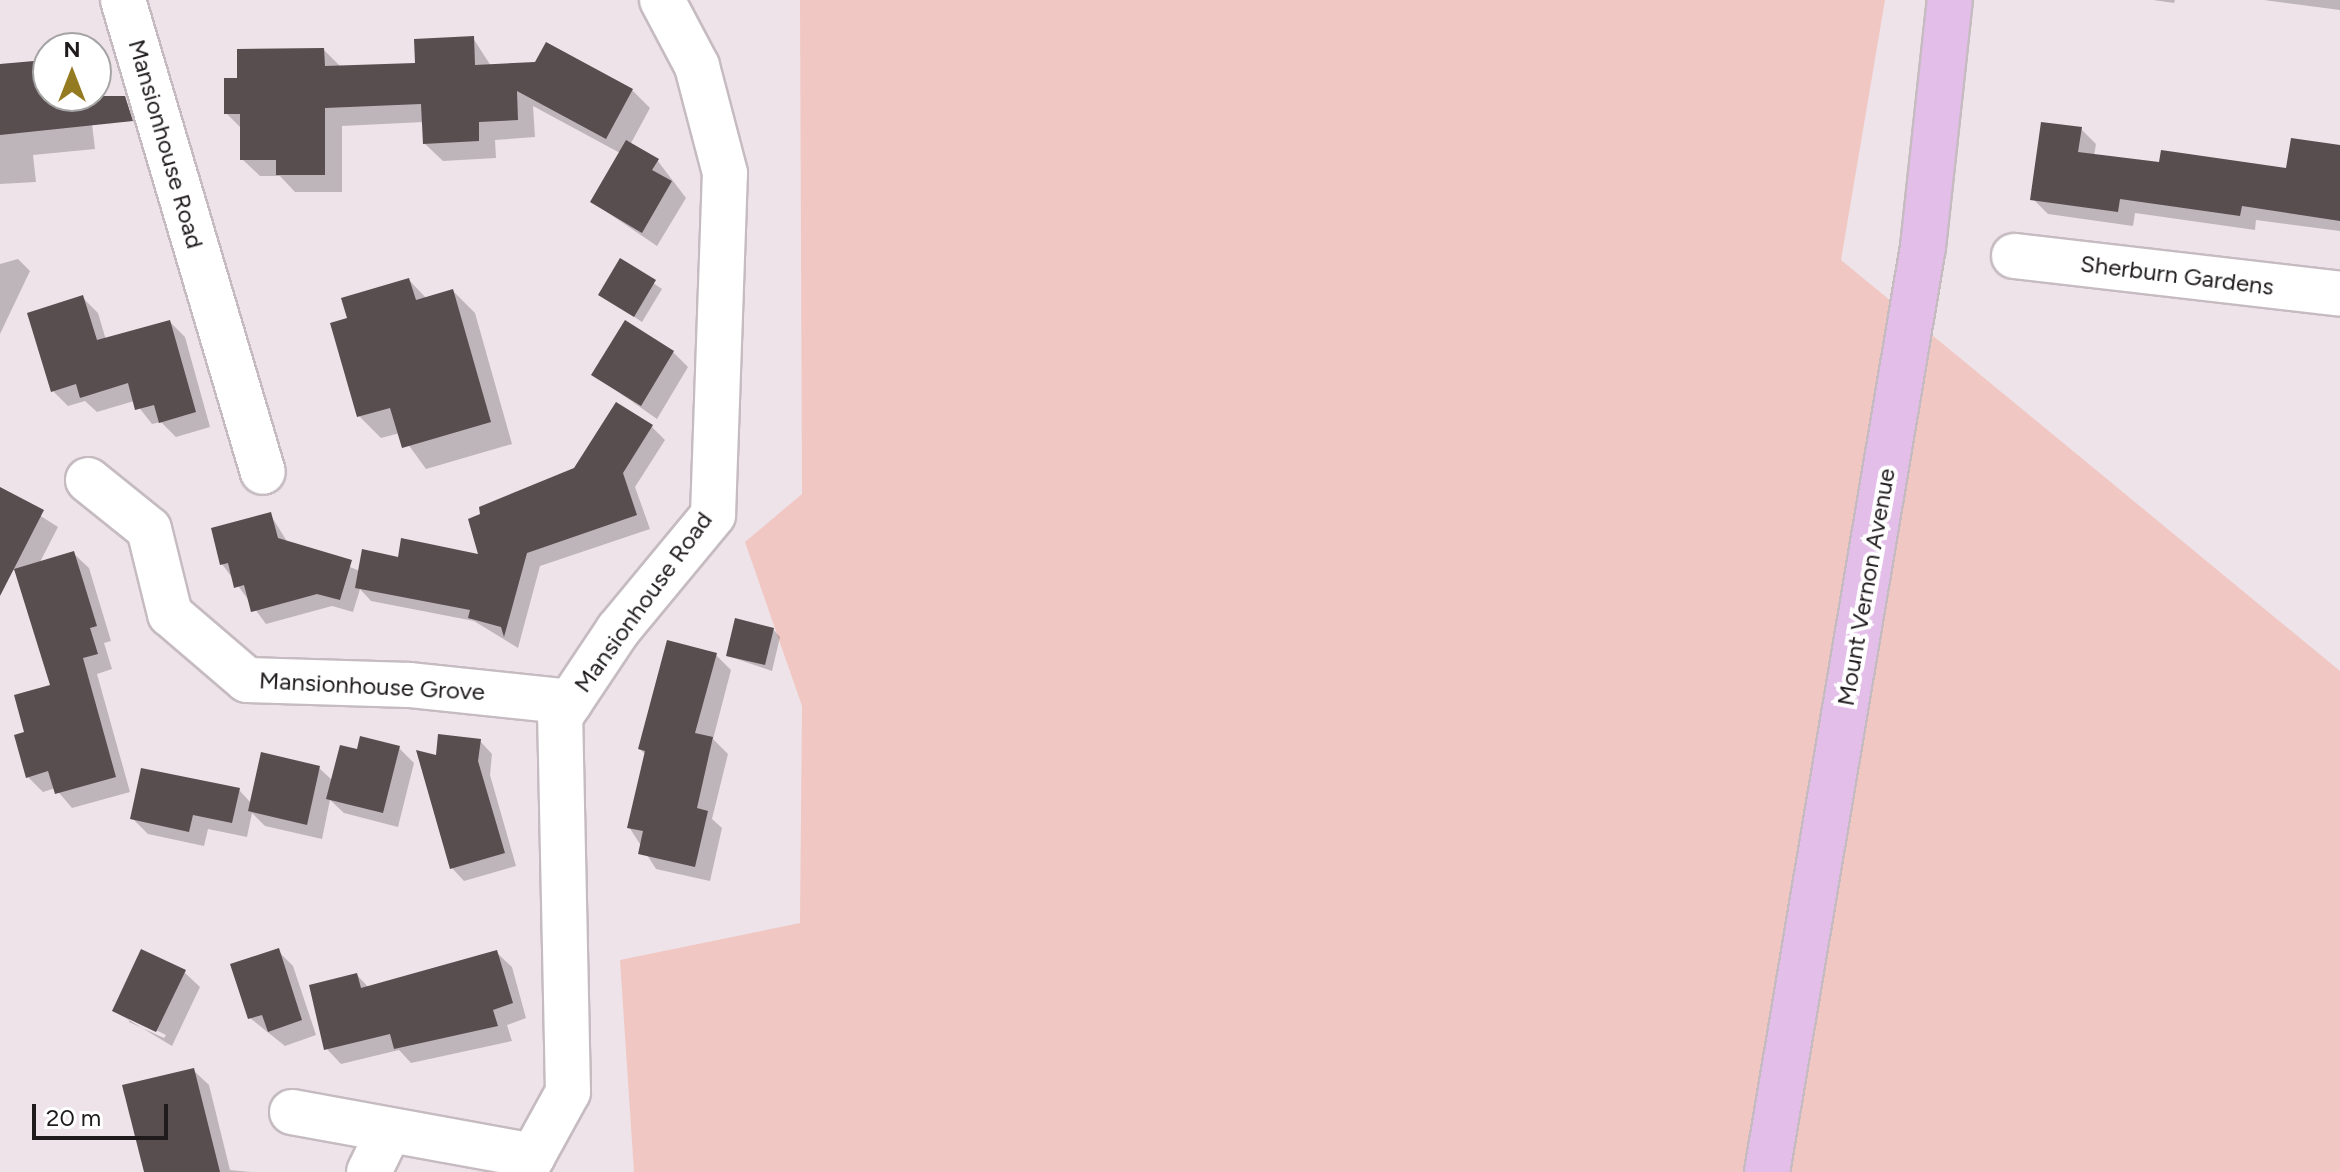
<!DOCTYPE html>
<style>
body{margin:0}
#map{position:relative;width:2340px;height:1172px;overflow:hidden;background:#eee3e9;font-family:Figtree,sans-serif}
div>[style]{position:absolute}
.green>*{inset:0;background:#f0c7c2}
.shadow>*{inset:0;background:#0003}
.building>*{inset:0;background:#584d4f}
.roads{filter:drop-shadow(2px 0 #c5bbc0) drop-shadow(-2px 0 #c5bbc0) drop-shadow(0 2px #c5bbc0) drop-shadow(0 -2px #c5bbc0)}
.minor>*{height:44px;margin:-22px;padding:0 22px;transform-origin:22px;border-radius:22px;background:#fff}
.major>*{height:44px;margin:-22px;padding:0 22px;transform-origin:22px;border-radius:22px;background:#e3bee9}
span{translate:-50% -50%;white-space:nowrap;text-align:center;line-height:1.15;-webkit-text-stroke:8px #fff;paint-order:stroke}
.street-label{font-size:24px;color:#1f1b1d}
.north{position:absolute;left:32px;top:32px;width:80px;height:80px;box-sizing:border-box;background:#fff;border:2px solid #a5a4a5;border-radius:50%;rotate:0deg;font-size:22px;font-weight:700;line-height:32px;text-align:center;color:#1f1b1d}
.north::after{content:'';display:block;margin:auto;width:28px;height:36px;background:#947a21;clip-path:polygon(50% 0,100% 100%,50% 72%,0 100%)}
.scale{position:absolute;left:32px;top:1104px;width:136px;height:36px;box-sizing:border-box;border:4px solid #1f1b1d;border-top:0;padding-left:10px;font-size:24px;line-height:28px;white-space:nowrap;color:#1f1b1d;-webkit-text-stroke:6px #fff;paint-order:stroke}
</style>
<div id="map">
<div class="green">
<div style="clip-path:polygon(800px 0,1885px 0,1841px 260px,2340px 671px,2340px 1172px,634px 1172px,620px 960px,800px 923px,802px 706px,745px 542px,802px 494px)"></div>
</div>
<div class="shadow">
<div style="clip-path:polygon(2153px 0,2175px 0,2174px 3px)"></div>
<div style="clip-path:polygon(2264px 0,2340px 0,2340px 10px)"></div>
<div style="clip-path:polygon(473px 38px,491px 66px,632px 90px,650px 108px,630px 145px,657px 160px,686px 198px,657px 246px,592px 202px,620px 153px,533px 106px,535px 137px,495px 140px,496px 158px,443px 161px,425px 144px,424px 122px,342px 126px,342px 192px,295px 192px,280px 176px,260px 176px,242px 159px,242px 129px,226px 113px,239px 80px,324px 50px,341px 67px,417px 65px)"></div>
<div style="clip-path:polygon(33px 63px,48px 78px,48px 96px,79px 96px,90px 107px,95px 149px,33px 155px,36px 182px,0 184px,0 64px)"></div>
<div style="clip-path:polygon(2081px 129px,2096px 144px,2094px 156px,2161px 165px,2288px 171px,2340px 147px,2340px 231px,2256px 220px,2255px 230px,2135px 213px,2133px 226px,2048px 214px,2033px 199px)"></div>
<div style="clip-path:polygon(18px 259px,30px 271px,0 334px,0 264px)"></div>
<div style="clip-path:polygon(621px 261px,662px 289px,642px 322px,600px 294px)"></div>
<div style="clip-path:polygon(409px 280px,427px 299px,453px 291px,475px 313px,512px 444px,426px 469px,400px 433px,381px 438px,359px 416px,349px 319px)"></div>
<div style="clip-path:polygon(83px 298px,98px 313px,106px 340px,170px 322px,185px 337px,210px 427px,176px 437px,161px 422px,152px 424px,134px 401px,97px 412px,85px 401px,68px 406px,53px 391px)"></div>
<div style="clip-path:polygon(673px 352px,688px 367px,657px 419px,594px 375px)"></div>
<div style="clip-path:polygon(652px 427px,665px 440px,635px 487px,650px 529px,540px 566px,518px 648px,474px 621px,371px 601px,360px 589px,353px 612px,332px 606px,266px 624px,222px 564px,270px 514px,288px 543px,360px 571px,399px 559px,481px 557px,575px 470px)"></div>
<div style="clip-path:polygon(0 490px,58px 527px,39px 564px,73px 553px,89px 568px,111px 641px,104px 643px,112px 669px,97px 674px,130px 792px,72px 808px,55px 788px,43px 792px,28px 777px,27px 733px,52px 686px,16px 571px,0 563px)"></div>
<div style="clip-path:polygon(773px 629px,780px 637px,772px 671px,728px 656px)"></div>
<div style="clip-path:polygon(716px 655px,731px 670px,713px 739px,728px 754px,712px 819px,722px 828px,710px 881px,656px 869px,629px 827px,646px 755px,640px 749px)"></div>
<div style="clip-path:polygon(480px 741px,492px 754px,490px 775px,516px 866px,464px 881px,452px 868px,438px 757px)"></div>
<div style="clip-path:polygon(399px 748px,414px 763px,398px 827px,344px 813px,330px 800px,322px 839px,265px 826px,252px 813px,247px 837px,208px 829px,204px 846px,148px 834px,133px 819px,239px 790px,251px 803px,319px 768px,333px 781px,359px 752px)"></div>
<div style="clip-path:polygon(278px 951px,293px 966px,316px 1035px,285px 1046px,250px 1018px)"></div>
<div style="clip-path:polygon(496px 952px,512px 967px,526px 1018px,507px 1025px,512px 1041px,411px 1063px,399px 1050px,341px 1064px,326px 1048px,357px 975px,369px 988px)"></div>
<div style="clip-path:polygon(evenodd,184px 972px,200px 987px,172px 1046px,114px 1011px,184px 972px,129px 1017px,166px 1035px,164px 1038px,129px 1022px,129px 1017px)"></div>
<div style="clip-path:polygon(193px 1070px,209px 1085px,230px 1170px,251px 1172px,180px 1172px)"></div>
</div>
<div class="building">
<div style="clip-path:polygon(474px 36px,475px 65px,535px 62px,546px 42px,633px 89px,606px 139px,517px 91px,518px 120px,479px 122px,479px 141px,423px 144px,421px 104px,325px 108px,325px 175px,276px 175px,276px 160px,240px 160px,240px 114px,224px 114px,224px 78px,237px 78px,237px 49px,324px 48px,325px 66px,415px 63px,414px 39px)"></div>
<div style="clip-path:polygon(34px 61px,36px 86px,48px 84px,48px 96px,125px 96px,133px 121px,0 135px,0 64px)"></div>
<div style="clip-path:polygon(2041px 122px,2082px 127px,2078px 152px,2159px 162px,2161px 150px,2286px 168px,2291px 138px,2340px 145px,2340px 221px,2242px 206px,2240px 216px,2120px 199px,2118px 212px,2030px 200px)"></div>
<div style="clip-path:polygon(626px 140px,659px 159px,652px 170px,672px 181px,642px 233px,590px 202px)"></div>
<div style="clip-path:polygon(620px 258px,656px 280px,634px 317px,598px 295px)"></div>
<div style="clip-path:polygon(409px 278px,416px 300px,453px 289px,491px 422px,402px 448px,390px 408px,357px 417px,330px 323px,347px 318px,341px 298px)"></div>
<div style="clip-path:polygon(83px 295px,97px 340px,170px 320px,196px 412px,159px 423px,154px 405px,135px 410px,128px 383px,80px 398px,76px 384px,51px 392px,27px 313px)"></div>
<div style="clip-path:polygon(625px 320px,674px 351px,641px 406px,591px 375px)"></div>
<div style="clip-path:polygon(616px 402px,653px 425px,623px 473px,637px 515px,527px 553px,504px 637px,501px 627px,468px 618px,470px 610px,355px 588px,362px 549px,398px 557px,401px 538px,478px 554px,468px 519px,480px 514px,479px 507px,574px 468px)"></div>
<div style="clip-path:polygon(0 487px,44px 510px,0 596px)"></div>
<div style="clip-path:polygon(271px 512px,278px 538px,352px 560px,340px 600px,317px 594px,251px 612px,244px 585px,234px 588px,228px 563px,220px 565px,211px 528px)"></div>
<div style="clip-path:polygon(74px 551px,97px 626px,90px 628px,98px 654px,83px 658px,116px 777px,55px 794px,48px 771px,26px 778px,14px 735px,24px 732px,14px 695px,50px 685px,14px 569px)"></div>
<div style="clip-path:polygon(735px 618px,774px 628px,765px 665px,726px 656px)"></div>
<div style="clip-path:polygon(667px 640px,717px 653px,695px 733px,713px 737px,697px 808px,708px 811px,695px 867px,638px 854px,643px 831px,627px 828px,645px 751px,638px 749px)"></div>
<div style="clip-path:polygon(438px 734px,481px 739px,478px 761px,505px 853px,450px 869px,416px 750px,436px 755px)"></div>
<div style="clip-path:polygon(360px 736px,400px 746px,383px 813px,326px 799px,340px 745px,357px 749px)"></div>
<div style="clip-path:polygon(261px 752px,320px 766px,307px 825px,248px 811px)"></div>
<div style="clip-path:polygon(141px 768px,240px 788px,232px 823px,193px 815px,189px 832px,130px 819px)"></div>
<div style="clip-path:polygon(279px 948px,302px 1020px,268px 1032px,262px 1015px,248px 1019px,230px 964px)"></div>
<div style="clip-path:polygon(141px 949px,186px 970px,156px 1032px,112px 1011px)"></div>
<div style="clip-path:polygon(497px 950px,513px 1003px,493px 1010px,498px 1026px,394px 1049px,390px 1034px,324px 1050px,309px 985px,357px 973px,361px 988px)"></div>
<div style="clip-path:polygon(194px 1068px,220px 1172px,144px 1172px,122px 1085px)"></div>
</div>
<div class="roads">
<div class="minor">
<div style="left:123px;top:0;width:492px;rotate:73.5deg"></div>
<div style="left:2014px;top:256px;width:328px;rotate:6.6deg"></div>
<div style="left:88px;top:480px;width:78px;rotate:38.8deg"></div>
<div style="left:149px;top:529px;width:88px;rotate:76.1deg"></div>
<div style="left:170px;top:614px;width:101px;rotate:40.6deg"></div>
<div style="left:247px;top:680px;width:162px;rotate:1.8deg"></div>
<div style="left:409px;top:685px;width:162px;rotate:6deg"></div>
<div style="left:292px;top:1112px;width:245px;rotate:10.3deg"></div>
<div style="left:369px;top:1172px;width:43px;rotate:-64deg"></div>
<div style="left:524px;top:1172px;width:91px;rotate:-61.2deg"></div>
<div style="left:568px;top:1092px;width:375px;rotate:-91.2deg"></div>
<div style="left:560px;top:717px;width:105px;rotate:-56.3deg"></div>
<div style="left:618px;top:630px;width:149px;rotate:-50.4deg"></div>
<div style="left:713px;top:515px;width:342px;rotate:-88deg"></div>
<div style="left:725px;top:173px;width:111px;rotate:-104.7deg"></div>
<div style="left:697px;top:66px;width:75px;rotate:-117.9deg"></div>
</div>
<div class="major">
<div style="left:1767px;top:1172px;width:938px;rotate:-80.43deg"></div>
<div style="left:1923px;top:247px;width:248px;rotate:-83.8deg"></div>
</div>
</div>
<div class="street-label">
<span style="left:166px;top:144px;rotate:74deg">Mansionhouse Road</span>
<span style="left:2177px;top:275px;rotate:7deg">Sherburn Gardens</span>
<span style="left:1866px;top:587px;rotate:-80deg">Mount Vernon Avenue</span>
<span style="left:643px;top:602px;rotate:-54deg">Mansionhouse Road</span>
<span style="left:372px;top:686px;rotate:3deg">Mansionhouse Grove</span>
</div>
<div class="north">N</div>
<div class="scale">20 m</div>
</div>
